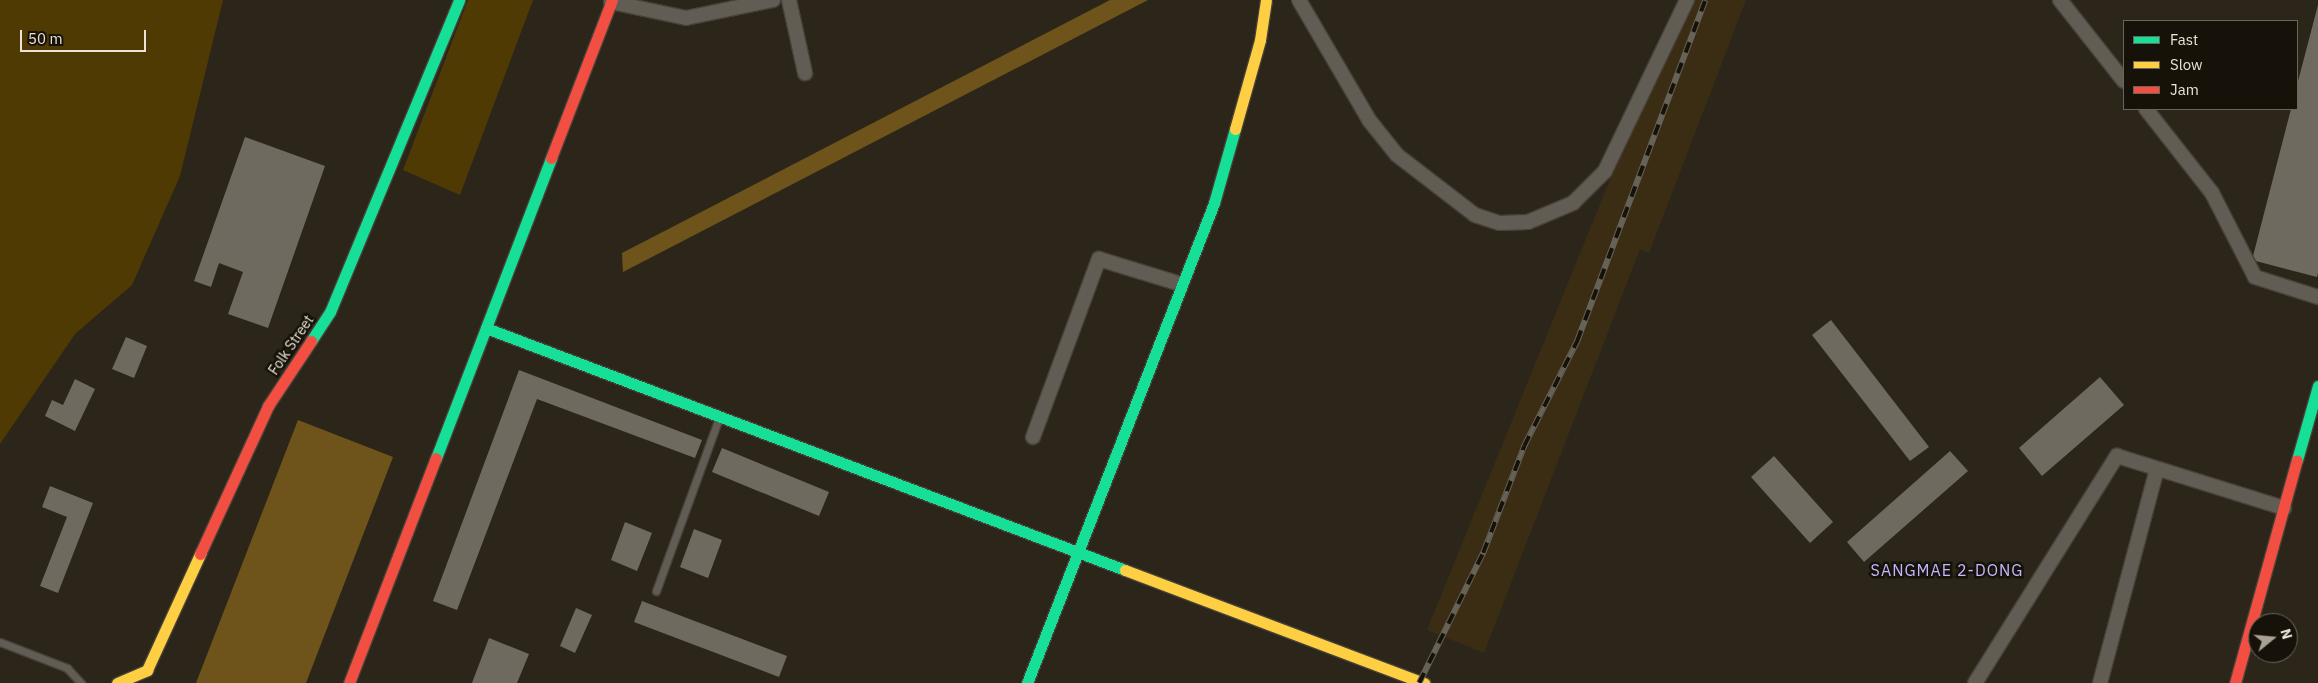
<!DOCTYPE html>
<style>
body{margin:0}
#map{position:relative;width:2318px;height:683px;overflow:hidden;background:#2c261a;font-family:"IBM Plex Sans",sans-serif}
div>[style]{position:absolute}
.built>*{inset:0;background:#3a2d13}
.green>*{inset:0;background:#4f3a04}
.water>*{inset:0;background:#6e541a}
.building>*{inset:0;background:#6f6a60}
.roads{filter:drop-shadow(1px 0 #474138) drop-shadow(-1px 0 #474138) drop-shadow(0 1px #474138) drop-shadow(0 -1px #474138)}
.lane>*{height:7px;margin:-3.5px;padding:0 3.5px;transform-origin:3.5px;border-radius:3.5px;background:#615c54}
.street>*{height:14px;margin:-7px;padding:0 7px;transform-origin:7px;border-radius:7px;background:#615c54}
.fast>*{height:11px;margin:-5.5px;padding:0 5.5px;transform-origin:5.5px;border-radius:5.5px;background:#16e098}
.slow>*{height:11px;margin:-5.5px;padding:0 5.5px;transform-origin:5.5px;border-radius:5.5px;background:#ffcf43}
.jam>*{height:11px;margin:-5.5px;padding:0 5.5px;transform-origin:5.5px;border-radius:5.5px;background:#f24e42}
.rail>*{height:5.5px;margin-top:-2.75px;transform-origin:0;background:repeating-linear-gradient(90deg,#161209 0 11px,#666258 0 22px);box-sizing:border-box;border-block:1px solid #666258}
span{translate:-50% -50%;white-space:nowrap;text-align:center;line-height:1.15;-webkit-text-stroke:5px #161209;paint-order:stroke}
.street-label{font-size:14px;color:#eae3d6}
.quarter-label{font-size:16px;color:#c5b7ff;letter-spacing:1px}
.legend{position:absolute;left:2123px;top:20px;width:175px;height:90px;box-sizing:border-box;background:#161209;border:1px solid #6b665b;margin:0;padding:6px 9px;list-style:none;font-size:15px;color:#eae3d6}
.legend li{display:flex;align-items:center;gap:10px;height:25px}
.legend b{width:25px;border:1px solid #6b665b}
.north{position:absolute;left:2248px;top:613px;width:50px;height:50px;box-sizing:border-box;background:#161209;border:1px solid #6b665b;border-radius:50%;rotate:73deg;font-size:14px;font-weight:700;line-height:20px;text-align:center;color:#eae3d6}
.north::after{content:'';display:block;margin:auto;width:18px;height:22px;background:#a8a194;clip-path:polygon(50% 0,100% 100%,50% 72%,0 100%)}
.scale{position:absolute;left:20px;top:30px;width:126px;height:22px;box-sizing:border-box;border:2px solid #eae3d6;border-top:0;padding-left:6px;font-size:15px;line-height:18px;white-space:nowrap;color:#eae3d6;-webkit-text-stroke:4px #161209;paint-order:stroke}
</style>
<div id="map">
<div class="built">
<div style="clip-path:polygon(1683px 0,1746px 0,1649px 253px,1640px 249px,1484px 653px,1427px 630px)"></div>
</div>
<div class="green">
<div style="clip-path:polygon(0 0,223px 0,180px 176px,132px 285px,75px 334px,0 444px)"></div>
<div style="clip-path:polygon(468px 0,533px 0,460px 195px,403px 170px)"></div>
</div>
<div class="water">
<div style="clip-path:polygon(1110px 0,1148px 0,623px 272px,622px 253px)"></div>
<div style="clip-path:polygon(298px 420px,393px 457px,306px 683px,196px 683px)"></div>
</div>
<div class="building">
<div style="clip-path:polygon(2318px 5px,2318px 273px,2317px 277px,2252px 260px,2291px 109px,2297px 109px,2297px 85px)"></div>
<div style="clip-path:polygon(245px 137px,325px 166px,268px 328px,228px 314px,243px 272px,219px 263px,211px 287px,194px 281px)"></div>
<div style="clip-path:polygon(1831px 320px,1929px 447px,1910px 461px,1812px 335px)"></div>
<div style="clip-path:polygon(126px 337px,147px 346px,134px 378px,112px 369px)"></div>
<div style="clip-path:polygon(519px 370px,702px 440px,695px 458px,537px 399px,457px 610px,433px 601px)"></div>
<div style="clip-path:polygon(2100px 377px,2124px 405px,2042px 476px,2019px 448px)"></div>
<div style="clip-path:polygon(75px 379px,95px 389px,75px 431px,45px 416px,52px 400px,63px 405px)"></div>
<div style="clip-path:polygon(722px 448px,829px 492px,819px 516px,712px 472px)"></div>
<div style="clip-path:polygon(1950px 451px,1968px 471px,1864px 562px,1847px 542px)"></div>
<div style="clip-path:polygon(1774px 456px,1833px 522px,1810px 543px,1751px 477px)"></div>
<div style="clip-path:polygon(50px 486px,93px 503px,58px 593px,40px 586px,67px 517px,42px 507px)"></div>
<div style="clip-path:polygon(625px 522px,652px 533px,637px 571px,611px 560px)"></div>
<div style="clip-path:polygon(694px 529px,722px 540px,708px 578px,680px 567px)"></div>
<div style="clip-path:polygon(642px 601px,787px 656px,779px 677px,634px 622px)"></div>
<div style="clip-path:polygon(576px 608px,592px 615px,575px 653px,560px 646px)"></div>
<div style="clip-path:polygon(489px 638px,529px 654px,517px 683px,472px 683px)"></div>
</div>
<div class="roads">
<div class="lane">
<div style="left:656px;top:591px;width:184px;rotate:-70deg"></div>
<div style="left:0;top:642px;width:72px;rotate:21.2deg"></div>
<div style="left:67px;top:668px;width:21px;rotate:47deg"></div>
</div>
<div class="street">
<div style="left:789px;top:0;width:75px;rotate:77.6deg"></div>
<div style="left:1299px;top:0;width:139px;rotate:59.7deg"></div>
<div style="left:1369px;top:120px;width:45px;rotate:51.3deg"></div>
<div style="left:1397px;top:155px;width:98px;rotate:37.6deg"></div>
<div style="left:1475px;top:215px;width:26px;rotate:18deg"></div>
<div style="left:1500px;top:223px;width:28px;rotate:-2deg"></div>
<div style="left:1528px;top:222px;width:49px;rotate:-22.9deg"></div>
<div style="left:1573px;top:203px;width:45px;rotate:-45deg"></div>
<div style="left:1605px;top:171px;width:190px;rotate:-64.4deg"></div>
<div style="left:2060px;top:0;width:103px;rotate:51.7deg"></div>
<div style="left:611px;top:2px;width:77px;rotate:12deg"></div>
<div style="left:686px;top:18px;width:89px;rotate:-11.7deg"></div>
<div style="left:2146px;top:109px;width:107px;rotate:51.8deg"></div>
<div style="left:2212px;top:193px;width:94px;rotate:62.9deg"></div>
<div style="left:2255px;top:277px;width:66px;rotate:17.6deg"></div>
<div style="left:1033px;top:437px;width:190px;rotate:-69.7deg"></div>
<div style="left:1099px;top:259px;width:86px;rotate:17deg"></div>
<div style="left:1975px;top:683px;width:268px;rotate:-58deg"></div>
<div style="left:2117px;top:456px;width:175px;rotate:17.3deg"></div>
<div style="left:2100px;top:683px;width:221px;rotate:-75.1deg"></div>
</div>
<div class="fast">
<div style="left:486px;top:328px;width:683px;rotate:20.74deg"></div>
<div style="left:311px;top:341px;width:35px;rotate:-57deg"></div>
<div style="left:330px;top:312px;width:338px;rotate:-67.5deg"></div>
<div style="left:436px;top:458px;width:321px;rotate:-69deg"></div>
<div style="left:2297px;top:460px;width:77px;rotate:-74.2deg"></div>
<div style="left:1027px;top:683px;width:515px;rotate:-68.71deg"></div>
<div style="left:1214px;top:203px;width:77px;rotate:-74.2deg"></div>
</div>
<div class="slow">
<div style="left:1235px;top:129px;width:92px;rotate:-74.3deg"></div>
<div style="left:1260px;top:40px;width:40px;rotate:-81.5deg"></div>
<div style="left:1125px;top:570px;width:320px;rotate:20.7deg"></div>
<div style="left:117px;top:683px;width:33px;rotate:-23deg"></div>
<div style="left:147px;top:670px;width:128px;rotate:-65.4deg"></div>
</div>
<div class="jam">
<div style="left:551px;top:158px;width:169px;rotate:-68.9deg"></div>
<div style="left:200px;top:554px;width:163px;rotate:-65.3deg"></div>
<div style="left:268px;top:406px;width:78px;rotate:-56.5deg"></div>
<div style="left:349px;top:683px;width:241px;rotate:-68.9deg"></div>
<div style="left:2235px;top:683px;width:231px;rotate:-74.5deg"></div>
</div>
</div>
<div class="rail">
<div style="left:1419px;top:683px;width:145px;rotate:-63.8deg"></div>
<div style="left:1483px;top:553px;width:115px;rotate:-69deg"></div>
<div style="left:1524px;top:446px;width:118px;rotate:-63.2deg"></div>
<div style="left:1577px;top:341px;width:364px;rotate:-69.4deg"></div>
</div>
<div class="street-label">
<span style="left:291px;top:345px;rotate:-56deg">Folk Street</span>
</div>
<div class="quarter-label">
<span style="left:1947px;top:570px">SANGMAE 2-DONG</span>
</div>
<ul class="legend">
<li><b style="height:6px;background:#16e098"></b>Fast</li>
<li><b style="height:6px;background:#ffcf43"></b>Slow</li>
<li><b style="height:6px;background:#f24e42"></b>Jam</li>
</ul>
<div class="north">N</div>
<div class="scale">50 m</div>
</div>
